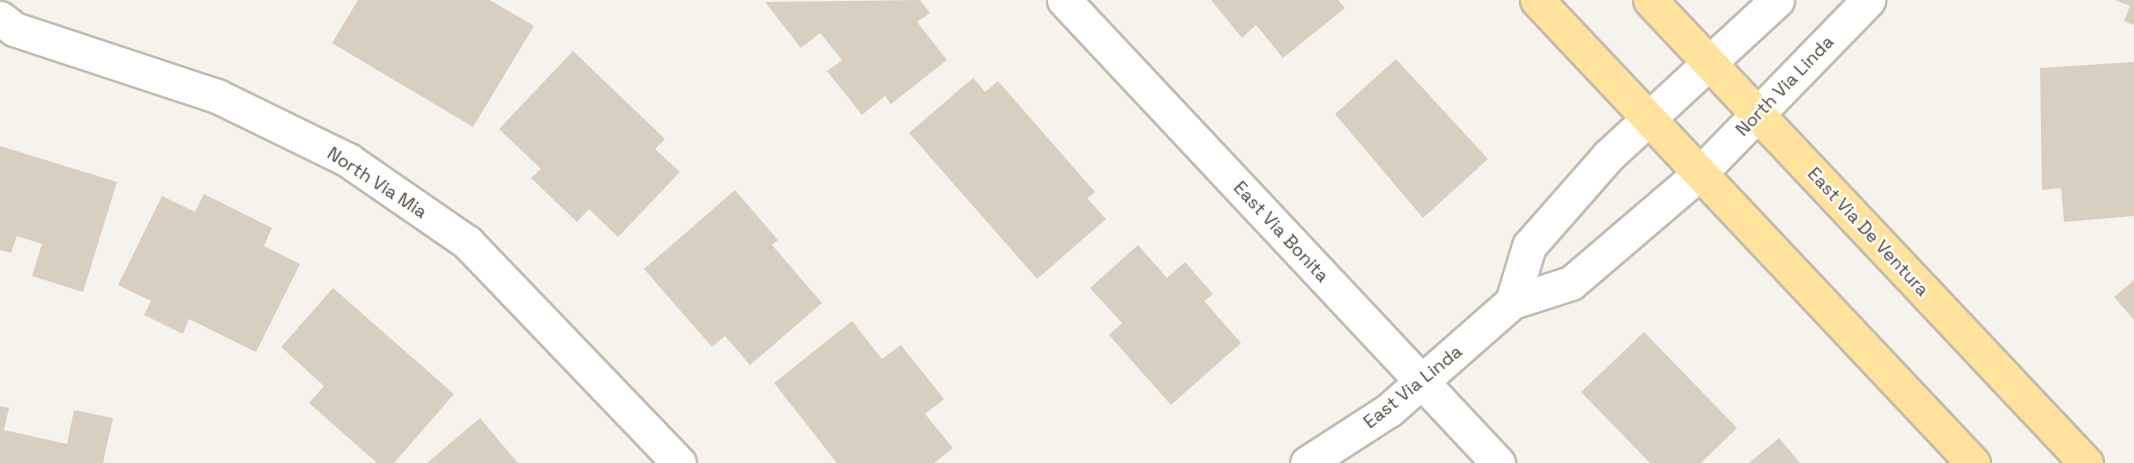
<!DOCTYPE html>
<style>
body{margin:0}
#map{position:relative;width:2134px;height:463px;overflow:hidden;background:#f6f3ec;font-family:"Space Grotesk",sans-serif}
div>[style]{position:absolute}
.building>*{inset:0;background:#d8cfc1}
.roads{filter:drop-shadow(2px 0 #c2bbae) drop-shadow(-2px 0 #c2bbae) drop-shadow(0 2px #c2bbae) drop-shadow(0 -2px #c2bbae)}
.minor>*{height:33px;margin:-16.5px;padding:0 16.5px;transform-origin:16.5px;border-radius:16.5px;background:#fff}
.major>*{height:33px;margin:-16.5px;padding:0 16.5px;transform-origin:16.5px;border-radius:16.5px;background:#ffe39c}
span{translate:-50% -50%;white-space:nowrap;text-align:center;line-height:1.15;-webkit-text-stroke:4.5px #fff;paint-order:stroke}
.street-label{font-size:18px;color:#4b4439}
</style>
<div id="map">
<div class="building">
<div style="clip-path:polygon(358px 0,490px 0,534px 26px,473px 127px,332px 43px)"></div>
<div style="clip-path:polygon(920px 0,930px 13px,917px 22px,947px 60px,891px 104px,885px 96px,862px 115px,827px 71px,842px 60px,820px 33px,801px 48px,765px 2px)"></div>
<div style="clip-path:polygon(1211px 0,1338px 0,1345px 8px,1283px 58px,1256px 25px,1242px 38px)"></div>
<div style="clip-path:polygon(2115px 0,2134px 0,2134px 25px,2124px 21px,2130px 6px)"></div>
<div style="clip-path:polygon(573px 51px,665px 139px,655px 149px,680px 172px,618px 237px,589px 209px,577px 222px,531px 178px,541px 169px,499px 129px)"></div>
<div style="clip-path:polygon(1396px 59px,1488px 159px,1423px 218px,1335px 114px)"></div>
<div style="clip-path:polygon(2134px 62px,2134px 216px,2064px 222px,2061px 188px,2042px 190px,2040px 68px)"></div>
<div style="clip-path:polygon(973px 78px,985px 92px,998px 81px,1095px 192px,1087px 198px,1106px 219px,1037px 279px,909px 133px)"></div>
<div style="clip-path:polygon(0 146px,117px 182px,83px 292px,32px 276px,42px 244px,17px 236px,11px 253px,0 250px)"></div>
<div style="clip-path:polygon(735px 190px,778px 240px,772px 245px,822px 303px,750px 365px,725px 336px,712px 347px,644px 269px)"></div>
<div style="clip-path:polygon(204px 194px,272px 228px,264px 246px,300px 264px,256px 352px,189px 319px,183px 334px,144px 315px,151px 301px,118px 285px,162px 196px,195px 212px)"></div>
<div style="clip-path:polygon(1138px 245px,1167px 278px,1185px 262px,1213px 294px,1204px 301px,1241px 343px,1171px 405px,1109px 335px,1122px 323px,1090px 288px)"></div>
<div style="clip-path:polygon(2134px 280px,2134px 320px,2114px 297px)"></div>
<div style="clip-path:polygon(333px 288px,454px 394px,394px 463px,377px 463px,309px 403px,324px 386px,281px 347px)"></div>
<div style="clip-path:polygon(852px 321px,882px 359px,901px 345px,944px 399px,925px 414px,953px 448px,934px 463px,837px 463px,774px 383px)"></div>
<div style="clip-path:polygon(1644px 332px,1737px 428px,1701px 463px,1650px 463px,1581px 392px)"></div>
<div style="clip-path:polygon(0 406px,9px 408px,4px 430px,67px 444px,74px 410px,113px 418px,103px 463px,0 463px)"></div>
<div style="clip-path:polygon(480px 418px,518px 463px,427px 463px)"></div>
<div style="clip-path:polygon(1779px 438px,1800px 463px,1749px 463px)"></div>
</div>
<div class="roads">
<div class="minor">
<div style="left:1064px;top:0;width:635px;rotate:46.85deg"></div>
<div style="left:0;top:18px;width:18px;rotate:38deg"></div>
<div style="left:14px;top:29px;width:214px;rotate:18.3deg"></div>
<div style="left:217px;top:96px;width:146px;rotate:26deg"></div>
<div style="left:348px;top:160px;width:145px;rotate:34.6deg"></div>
<div style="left:467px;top:242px;width:306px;rotate:46.2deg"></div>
<div style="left:1512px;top:302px;width:59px;rotate:-73.1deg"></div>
<div style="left:1529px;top:246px;width:120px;rotate:-48.7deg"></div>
<div style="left:1608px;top:156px;width:230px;rotate:-42.7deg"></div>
<div style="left:1307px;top:463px;width:98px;rotate:-32.9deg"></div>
<div style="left:1389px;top:410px;width:164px;rotate:-41.3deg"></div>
<div style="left:1512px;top:302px;width:62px;rotate:-17.9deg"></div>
<div style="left:1571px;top:283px;width:171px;rotate:-40.5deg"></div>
<div style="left:1701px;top:172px;width:240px;rotate:-45.8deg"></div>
</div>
<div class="major">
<div style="left:1537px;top:0;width:636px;rotate:46.72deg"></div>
<div style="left:1650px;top:0;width:636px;rotate:46.72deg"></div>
</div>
</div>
<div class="street-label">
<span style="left:1785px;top:86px;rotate:-46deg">North Via Linda</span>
<span style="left:377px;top:183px;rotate:33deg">North Via Mia</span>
<span style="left:1281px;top:232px;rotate:47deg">East Via Bonita</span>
<span style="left:1868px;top:232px;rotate:47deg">East Via De Ventura</span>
<span style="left:1413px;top:387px;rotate:-39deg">East Via Linda</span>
</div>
</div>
